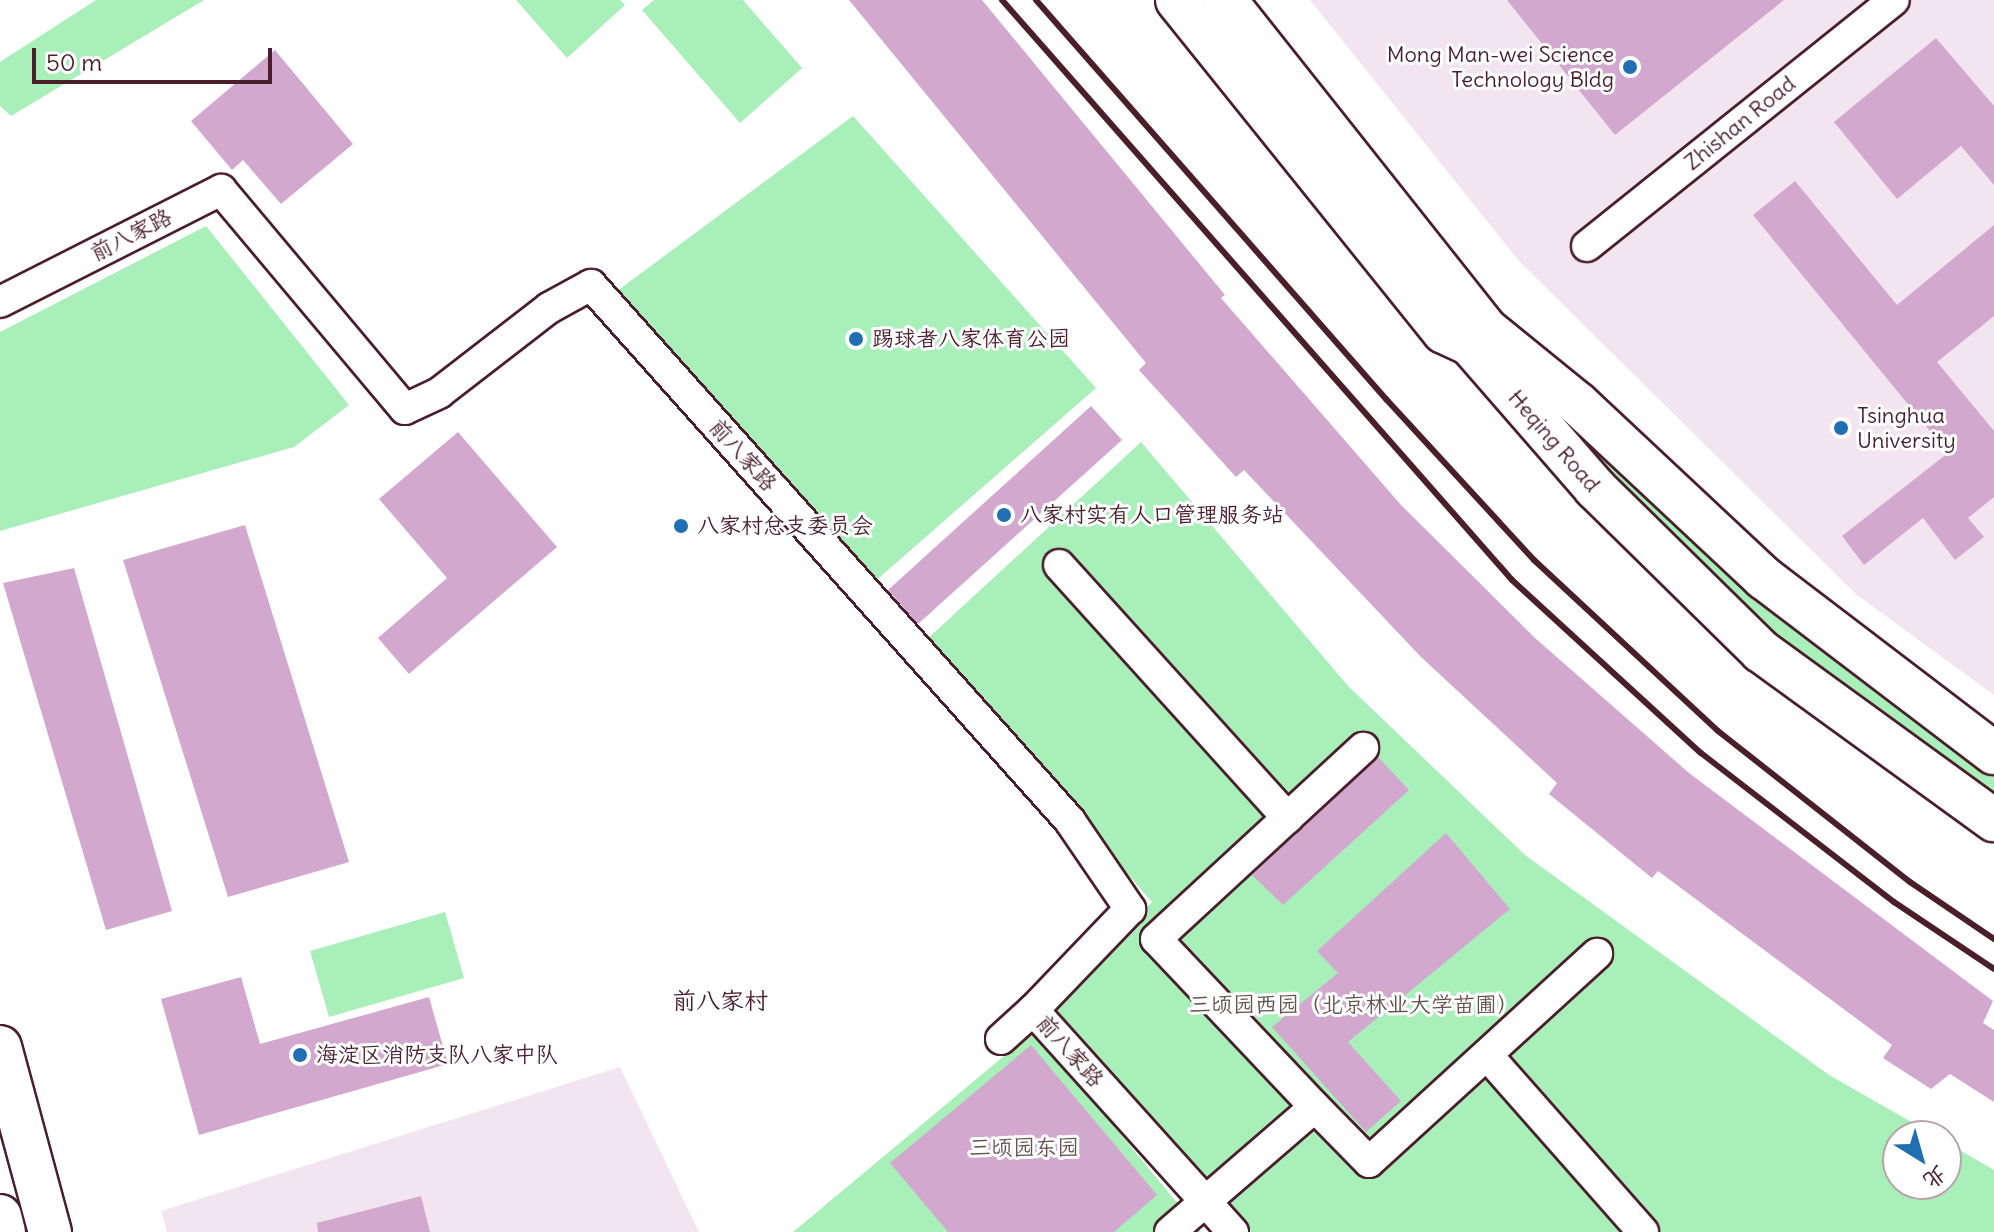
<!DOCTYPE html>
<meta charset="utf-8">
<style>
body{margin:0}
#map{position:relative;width:1994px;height:1232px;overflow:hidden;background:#fff;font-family:Delius,"LXGW WenKai TC",sans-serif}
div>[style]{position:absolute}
.built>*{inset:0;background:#f2e5f0}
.green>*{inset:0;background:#a9efba}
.building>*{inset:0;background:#d2a8ce}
.roads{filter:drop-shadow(2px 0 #4a1f2b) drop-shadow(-2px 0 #4a1f2b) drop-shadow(0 2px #4a1f2b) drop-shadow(0 -2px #4a1f2b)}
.minor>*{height:30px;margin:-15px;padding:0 15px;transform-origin:15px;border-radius:15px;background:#fff}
.secondary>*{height:42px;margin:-21px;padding:0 21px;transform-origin:21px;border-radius:21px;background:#fff}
.rail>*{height:6px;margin:-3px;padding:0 3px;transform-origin:3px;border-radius:3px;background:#4a1f2b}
.dots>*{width:22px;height:22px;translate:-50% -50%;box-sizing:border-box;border:4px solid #fff;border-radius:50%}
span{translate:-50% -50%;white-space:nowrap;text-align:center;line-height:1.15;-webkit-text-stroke:6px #fff;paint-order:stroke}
.poi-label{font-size:22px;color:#4a1f2b}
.right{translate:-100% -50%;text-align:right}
.left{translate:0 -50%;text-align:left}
.street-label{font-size:22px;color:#4a1f2b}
.park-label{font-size:22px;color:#62534f}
.neighbourhood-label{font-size:24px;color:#4a1f2b}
.north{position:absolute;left:1882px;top:1120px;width:80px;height:80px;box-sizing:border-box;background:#fff;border:2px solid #b7a5aa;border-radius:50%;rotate:143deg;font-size:22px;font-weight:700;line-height:32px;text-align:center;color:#4a1f2b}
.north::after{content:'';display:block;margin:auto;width:28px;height:36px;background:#1f6fb2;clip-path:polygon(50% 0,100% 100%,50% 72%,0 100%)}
.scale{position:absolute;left:32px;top:48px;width:240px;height:36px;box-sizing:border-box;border:4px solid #4a1f2b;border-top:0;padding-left:10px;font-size:24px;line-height:28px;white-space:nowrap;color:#4a1f2b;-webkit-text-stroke:6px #fff;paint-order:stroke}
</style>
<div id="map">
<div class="built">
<div style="clip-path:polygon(1310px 0,1994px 0,1994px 695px,1857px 595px,1519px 261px)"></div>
<div style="clip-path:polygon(620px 1067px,699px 1232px,167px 1232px,161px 1211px)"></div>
</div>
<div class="green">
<div style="clip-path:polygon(96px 0,204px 0,11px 116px,0 106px,0 62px)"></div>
<div style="clip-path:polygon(516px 0,620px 0,625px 5px,567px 58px)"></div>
<div style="clip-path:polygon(654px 0,743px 0,802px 68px,740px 123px,642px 10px)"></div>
<div style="clip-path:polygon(853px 116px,1096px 388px,872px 584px,617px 291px)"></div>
<div style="clip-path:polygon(206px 226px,349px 405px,294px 447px,0 531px,0 332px)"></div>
<div style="clip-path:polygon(1584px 430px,1994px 759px,1994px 802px,1750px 621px,1650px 527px,1583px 443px)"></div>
<div style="clip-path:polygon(1141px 442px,1348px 686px,1525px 855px,1829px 1075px,1936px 1136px,1898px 1136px,1898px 1184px,1946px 1184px,1946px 1142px,1994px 1170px,1994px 1232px,1251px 1232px,1047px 1006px,1152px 902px,924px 642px)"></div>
<div style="clip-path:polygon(445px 912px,464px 978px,329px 1017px,310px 951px)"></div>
<div style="clip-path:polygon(1035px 1030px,1201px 1232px,793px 1232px)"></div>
</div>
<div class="building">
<div style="clip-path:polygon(849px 0,982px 0,1225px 295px,1221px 298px,1401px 505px,1535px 638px,1689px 773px,1993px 1001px,1983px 1023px,1994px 1030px,1994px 1102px,1950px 1074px,1931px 1089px,1883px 1058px,1892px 1045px,1658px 871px,1652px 878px,1549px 794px,1557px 783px,1421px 657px,1244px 470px,1236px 477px,1139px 370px,1146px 363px)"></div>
<div style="clip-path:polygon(1507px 0,1784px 0,1615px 135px)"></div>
<div style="clip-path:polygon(1936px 38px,1994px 106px,1994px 185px,1961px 146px,1897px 199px,1834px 122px)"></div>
<div style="clip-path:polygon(275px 50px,353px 144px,281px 204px,243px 160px,232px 170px,191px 121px)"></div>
<div style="clip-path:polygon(1795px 181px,1897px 305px,1994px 225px,1994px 316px,1937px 362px,1994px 431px,1994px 497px,1968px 518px,1984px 537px,1955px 560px,1923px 518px,1864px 565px,1842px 536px,1948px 453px,1753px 215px)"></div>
<div style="clip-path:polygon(1091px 406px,1122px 440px,918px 624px,888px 590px)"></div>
<div style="clip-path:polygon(458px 432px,557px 547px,409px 674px,378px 638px,447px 578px,379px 499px)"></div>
<div style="clip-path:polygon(245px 525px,349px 862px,228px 897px,123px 560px)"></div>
<div style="clip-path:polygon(74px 568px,172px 911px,106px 930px,3px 583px)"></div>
<div style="clip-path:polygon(1378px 757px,1409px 790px,1283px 905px,1252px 875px)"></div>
<div style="clip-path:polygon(1446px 833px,1510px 909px,1348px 1042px,1401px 1101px,1366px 1132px,1272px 1027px,1338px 973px,1317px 951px)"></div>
<div style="clip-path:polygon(241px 977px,260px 1044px,429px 997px,448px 1064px,199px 1135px,161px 999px)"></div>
<div style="clip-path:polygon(1031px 1045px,1157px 1195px,1114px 1232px,948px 1232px,890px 1163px)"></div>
<div style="clip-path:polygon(421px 1196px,430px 1232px,318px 1232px,317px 1223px)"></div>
</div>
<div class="roads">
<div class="minor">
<div style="left:1587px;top:246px;width:393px;rotate:-38.7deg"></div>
<div style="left:0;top:302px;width:248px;rotate:-26.9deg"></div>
<div style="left:221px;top:190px;width:286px;rotate:50deg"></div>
<div style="left:405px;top:409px;width:38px;rotate:-25deg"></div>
<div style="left:439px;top:393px;width:139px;rotate:-37.7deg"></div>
<div style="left:549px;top:308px;width:48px;rotate:-28.7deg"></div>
<div style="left:591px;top:285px;width:719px;rotate:48.21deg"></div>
<div style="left:1070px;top:821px;width:107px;rotate:55.7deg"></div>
<div style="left:1130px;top:909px;width:140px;rotate:133.8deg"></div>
<div style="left:1033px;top:1010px;width:299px;rotate:48deg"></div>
<div style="left:1059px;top:565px;width:341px;rotate:47.9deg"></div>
<div style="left:1001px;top:1039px;width:43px;rotate:-42.2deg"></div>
<div style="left:1487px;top:1055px;width:236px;rotate:48.6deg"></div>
<div style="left:1315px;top:1107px;width:77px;rotate:45.5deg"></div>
<div style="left:1369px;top:1162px;width:309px;rotate:-42.4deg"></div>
<div style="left:1170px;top:1232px;width:191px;rotate:-40.8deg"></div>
<div style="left:1315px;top:1107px;width:231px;rotate:-133.4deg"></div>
<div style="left:1156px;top:939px;width:282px;rotate:-42.7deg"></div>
</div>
<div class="secondary">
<div style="left:1177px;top:0;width:426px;rotate:51.2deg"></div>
<div style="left:1444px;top:332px;width:29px;rotate:25deg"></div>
<div style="left:1470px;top:344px;width:191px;rotate:49deg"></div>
<div style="left:1595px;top:488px;width:233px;rotate:44.5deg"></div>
<div style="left:1761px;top:651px;width:288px;rotate:36deg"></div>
<div style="left:1225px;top:0;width:421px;rotate:51.6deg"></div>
<div style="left:1487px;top:330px;width:117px;rotate:39.1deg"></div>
<div style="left:1578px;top:404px;width:255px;rotate:43.1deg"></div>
<div style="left:1764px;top:578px;width:289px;rotate:37.3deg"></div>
<div style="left:0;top:1047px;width:192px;rotate:74.9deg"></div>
<div style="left:0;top:1216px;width:16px;rotate:76deg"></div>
</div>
</div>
<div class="rail">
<div style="left:1002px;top:0;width:772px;rotate:48.67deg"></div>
<div style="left:1512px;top:580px;width:256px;rotate:42.5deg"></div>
<div style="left:1701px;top:753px;width:244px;rotate:37.7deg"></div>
<div style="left:1894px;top:902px;width:120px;rotate:33.8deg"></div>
<div style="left:1036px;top:0;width:531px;rotate:48.74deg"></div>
<div style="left:1386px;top:399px;width:219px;rotate:47.4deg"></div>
<div style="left:1534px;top:560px;width:251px;rotate:42.9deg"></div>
<div style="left:1718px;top:731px;width:244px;rotate:38.2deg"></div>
<div style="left:1910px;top:882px;width:102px;rotate:34.2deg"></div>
</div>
<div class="dots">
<div style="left:1630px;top:67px;background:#1f6fb2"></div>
<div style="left:856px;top:339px;background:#1f6fb2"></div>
<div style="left:1841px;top:428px;background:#1f6fb2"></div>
<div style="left:1004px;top:515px;background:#1f6fb2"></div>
<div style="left:681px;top:526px;background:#1f6fb2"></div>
<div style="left:300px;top:1055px;background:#1f6fb2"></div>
</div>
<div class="poi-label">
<span class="right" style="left:1614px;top:67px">Mong Man-wei Science<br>Technology Bldg</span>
<span class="left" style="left:872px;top:339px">踢球者八家体育公园</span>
<span class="left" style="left:1857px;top:428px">Tsinghua<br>University</span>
<span class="left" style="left:1020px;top:515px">八家村实有人口管理服务站</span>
<span class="left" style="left:697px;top:526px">八家村总支委员会</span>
<span class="left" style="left:316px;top:1055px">海淀区消防支队八家中队</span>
</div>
<div class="street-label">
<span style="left:1740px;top:123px;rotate:-39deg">Zhishan Road</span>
<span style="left:131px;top:235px;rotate:-27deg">前八家路</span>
<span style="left:1554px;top:441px;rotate:49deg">Heqing Road</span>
<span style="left:743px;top:455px;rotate:48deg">前八家路</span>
<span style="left:1070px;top:1051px;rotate:48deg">前八家路</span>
</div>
<div class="park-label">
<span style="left:1354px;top:1005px">三顷园西园（北京林业大学苗圃）</span>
<span style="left:1024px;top:1148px">三顷园东园</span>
</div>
<div class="neighbourhood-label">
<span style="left:720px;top:1001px">前八家村</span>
</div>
<div class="north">北</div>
<div class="scale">50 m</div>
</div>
